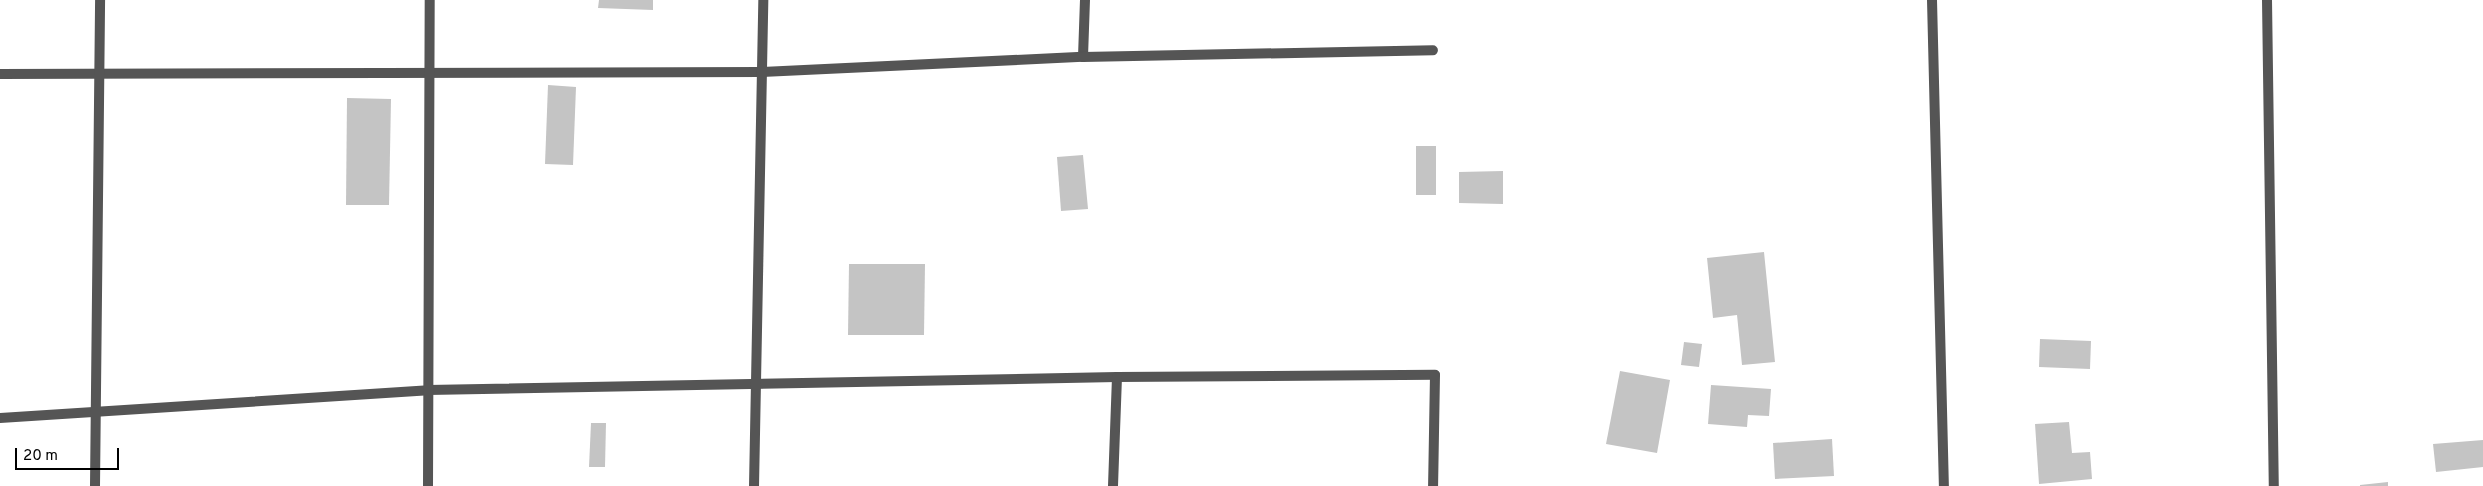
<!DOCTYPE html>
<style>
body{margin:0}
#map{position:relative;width:2483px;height:486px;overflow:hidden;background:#fff;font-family:Overpass,sans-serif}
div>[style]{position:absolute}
.building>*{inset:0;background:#c4c4c4}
.minor>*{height:10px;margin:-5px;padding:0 5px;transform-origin:5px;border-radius:5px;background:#555}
span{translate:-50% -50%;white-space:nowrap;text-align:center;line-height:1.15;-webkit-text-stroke:4px #fff;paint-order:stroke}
.scale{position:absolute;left:15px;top:448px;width:104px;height:22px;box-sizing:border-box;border:2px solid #000;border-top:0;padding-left:6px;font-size:15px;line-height:18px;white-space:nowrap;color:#000;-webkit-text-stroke:4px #fff;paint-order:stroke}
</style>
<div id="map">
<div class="building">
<div style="clip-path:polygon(599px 0,653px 0,653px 10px,598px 8px)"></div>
<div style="clip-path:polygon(548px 85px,576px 87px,573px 165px,545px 164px)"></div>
<div style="clip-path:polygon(347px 98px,391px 99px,389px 205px,346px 205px)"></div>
<div style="clip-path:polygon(1416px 146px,1436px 146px,1436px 195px,1416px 195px)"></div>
<div style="clip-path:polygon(1083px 155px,1088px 209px,1061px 211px,1057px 157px)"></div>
<div style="clip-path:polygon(1503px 171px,1503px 204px,1459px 203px,1459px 172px)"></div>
<div style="clip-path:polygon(1764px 252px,1775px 362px,1742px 365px,1737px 315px,1713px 318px,1707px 258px)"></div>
<div style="clip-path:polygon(849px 264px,925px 264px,924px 335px,848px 335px)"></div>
<div style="clip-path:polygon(2040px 339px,2091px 341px,2090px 369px,2039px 367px)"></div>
<div style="clip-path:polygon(1684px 342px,1702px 344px,1699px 367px,1681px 365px)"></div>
<div style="clip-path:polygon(1620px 371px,1670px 380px,1657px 453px,1606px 444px)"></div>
<div style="clip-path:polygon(1711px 385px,1771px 389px,1769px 416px,1748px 415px,1747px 427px,1708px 424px)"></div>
<div style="clip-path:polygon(2069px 422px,2072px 453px,2090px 452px,2092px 479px,2039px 484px,2035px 424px)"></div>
<div style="clip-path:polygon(591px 423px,606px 423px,605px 467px,589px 467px)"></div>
<div style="clip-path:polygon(1832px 439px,1834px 476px,1775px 479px,1773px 443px)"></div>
<div style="clip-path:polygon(2483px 440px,2483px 467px,2436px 472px,2433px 444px)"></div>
<div style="clip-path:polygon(2388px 482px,2388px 486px,2360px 486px,2360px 485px)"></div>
</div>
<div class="minor">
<div style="left:1932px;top:0;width:486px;rotate:88.6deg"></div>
<div style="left:2267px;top:0;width:486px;rotate:89.2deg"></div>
<div style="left:1083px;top:57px;width:57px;rotate:-88deg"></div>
<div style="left:0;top:74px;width:761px;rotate:-0.15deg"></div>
<div style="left:761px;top:72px;width:322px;rotate:-2.7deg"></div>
<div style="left:1083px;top:57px;width:350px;rotate:-1.1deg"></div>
<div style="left:0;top:418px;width:429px;rotate:-3.7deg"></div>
<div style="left:428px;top:390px;width:689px;rotate:-1.08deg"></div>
<div style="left:1117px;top:377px;width:318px;rotate:-0.4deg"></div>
<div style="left:1435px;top:375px;width:111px;rotate:91deg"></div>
<div style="left:95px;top:486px;width:486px;rotate:-89.4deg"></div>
<div style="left:428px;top:486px;width:486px;rotate:-89.8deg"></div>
<div style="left:754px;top:486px;width:486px;rotate:-88.9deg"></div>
<div style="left:1113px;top:486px;width:109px;rotate:-87.9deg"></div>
</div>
<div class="scale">20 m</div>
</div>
